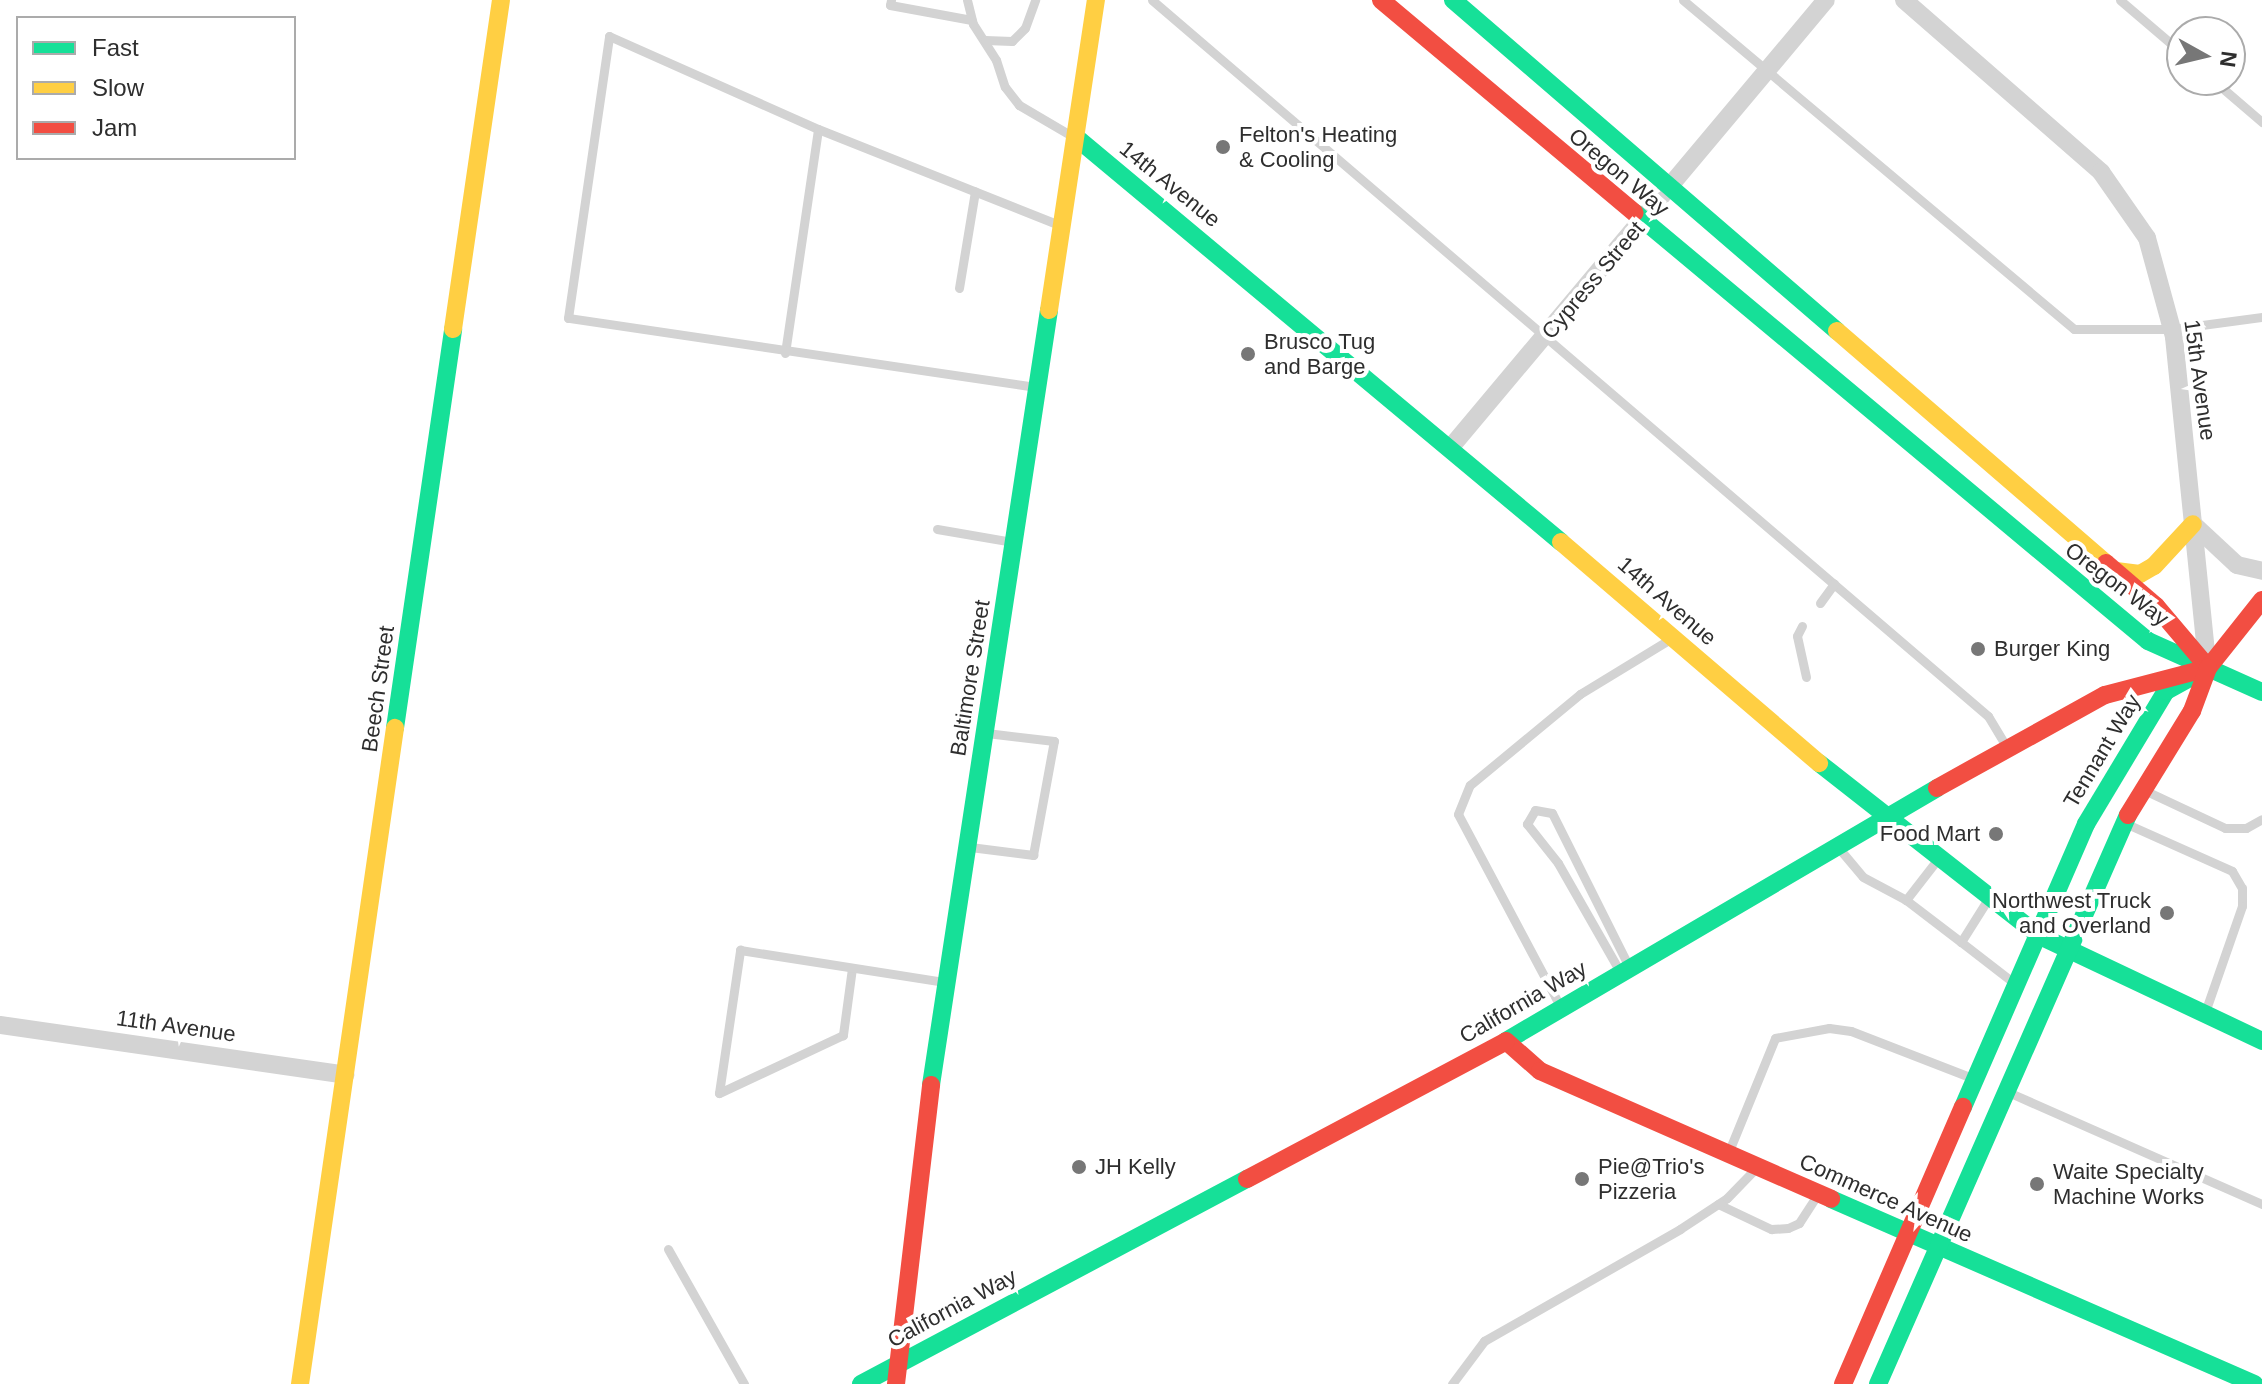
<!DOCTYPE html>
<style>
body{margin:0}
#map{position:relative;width:2262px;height:1384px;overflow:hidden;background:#fff;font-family:Helvetica,sans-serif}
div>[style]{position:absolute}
.lane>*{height:9px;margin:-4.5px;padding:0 4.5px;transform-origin:4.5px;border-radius:4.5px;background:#d3d3d3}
.street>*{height:18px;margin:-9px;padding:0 9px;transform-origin:9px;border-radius:9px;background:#d3d3d3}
.fast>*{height:18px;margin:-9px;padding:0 9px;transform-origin:9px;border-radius:9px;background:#16e098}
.slow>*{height:18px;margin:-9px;padding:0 9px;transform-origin:9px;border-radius:9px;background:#ffcf43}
.jam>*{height:18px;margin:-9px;padding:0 9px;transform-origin:9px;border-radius:9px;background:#f24e42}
.dots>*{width:22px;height:22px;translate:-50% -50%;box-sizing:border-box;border:4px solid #fff;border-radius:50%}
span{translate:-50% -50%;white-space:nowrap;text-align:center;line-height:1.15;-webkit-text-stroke:8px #fff;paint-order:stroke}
.poi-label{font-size:22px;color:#2e2e2e}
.left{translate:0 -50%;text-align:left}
.right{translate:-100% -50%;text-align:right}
.street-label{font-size:22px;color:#2e2e2e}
.legend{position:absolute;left:16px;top:16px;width:280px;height:144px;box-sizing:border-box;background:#fff;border:2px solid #ababab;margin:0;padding:10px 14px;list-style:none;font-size:24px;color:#2e2e2e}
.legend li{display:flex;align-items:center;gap:16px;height:40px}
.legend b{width:40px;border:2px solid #ababab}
.north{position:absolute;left:2166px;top:16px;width:80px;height:80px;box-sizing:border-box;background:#fff;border:2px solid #ababab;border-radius:50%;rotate:98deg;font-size:22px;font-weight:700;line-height:32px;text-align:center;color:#2e2e2e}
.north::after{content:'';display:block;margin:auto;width:28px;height:36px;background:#777;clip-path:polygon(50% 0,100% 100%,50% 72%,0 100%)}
</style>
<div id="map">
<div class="lane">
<div style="left:891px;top:0;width:5px;rotate:101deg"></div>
<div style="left:890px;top:5px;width:83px;rotate:10.4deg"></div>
<div style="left:967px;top:0;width:25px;rotate:76deg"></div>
<div style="left:973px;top:24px;width:43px;rotate:57.4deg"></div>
<div style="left:996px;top:60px;width:28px;rotate:72deg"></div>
<div style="left:1005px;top:87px;width:23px;rotate:52deg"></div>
<div style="left:1019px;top:105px;width:61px;rotate:30.3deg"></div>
<div style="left:1152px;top:0;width:1101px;rotate:40.58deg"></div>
<div style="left:1988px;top:716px;width:35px;rotate:59deg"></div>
<div style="left:1683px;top:0;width:511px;rotate:40.08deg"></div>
<div style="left:2074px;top:329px;width:98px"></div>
<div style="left:2172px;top:329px;width:91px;rotate:-7.6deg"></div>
<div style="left:2120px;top:0;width:82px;rotate:40.5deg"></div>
<div style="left:985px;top:40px;width:27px;rotate:2deg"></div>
<div style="left:1012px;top:41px;width:18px;rotate:-45deg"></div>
<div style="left:1025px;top:28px;width:30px;rotate:-70deg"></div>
<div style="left:2213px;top:80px;width:65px;rotate:40.6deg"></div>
<div style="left:959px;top:288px;width:98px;rotate:-80.6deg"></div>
<div style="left:785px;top:353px;width:226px;rotate:-81.6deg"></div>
<div style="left:1036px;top:387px;width:473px;rotate:-171.6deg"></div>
<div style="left:568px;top:318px;width:285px;rotate:-81.7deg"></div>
<div style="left:609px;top:36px;width:229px;rotate:24deg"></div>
<div style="left:818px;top:129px;width:263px;rotate:21.7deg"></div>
<div style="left:937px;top:529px;width:76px;rotate:9.8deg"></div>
<div style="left:1820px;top:603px;width:24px;rotate:-54deg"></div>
<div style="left:1802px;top:626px;width:11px;rotate:117deg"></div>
<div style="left:1797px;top:636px;width:42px;rotate:77.6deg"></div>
<div style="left:2144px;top:790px;width:89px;rotate:25.1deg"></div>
<div style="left:2225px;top:828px;width:21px"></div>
<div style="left:2246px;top:828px;width:18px;rotate:-29deg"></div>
<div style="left:2127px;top:824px;width:115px;rotate:24.1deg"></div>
<div style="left:2232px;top:871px;width:20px;rotate:60deg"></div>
<div style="left:2242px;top:888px;width:18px;rotate:90deg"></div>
<div style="left:2242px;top:906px;width:112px;rotate:109.2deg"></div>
<div style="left:1837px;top:846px;width:40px;rotate:50deg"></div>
<div style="left:1863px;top:877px;width:49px;rotate:28.1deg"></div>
<div style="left:970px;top:847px;width:64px;rotate:7.2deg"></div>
<div style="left:1033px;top:855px;width:116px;rotate:-79.6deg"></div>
<div style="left:1054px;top:741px;width:68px;rotate:-173.3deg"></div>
<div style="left:1937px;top:860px;width:51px;rotate:127.8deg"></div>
<div style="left:1906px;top:900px;width:69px;rotate:37.4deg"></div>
<div style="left:1988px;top:899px;width:51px;rotate:122.1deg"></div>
<div style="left:1961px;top:942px;width:67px;rotate:37.7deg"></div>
<div style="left:852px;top:968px;width:68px;rotate:97.7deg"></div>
<div style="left:843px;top:1035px;width:137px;rotate:154.9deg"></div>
<div style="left:719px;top:1093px;width:145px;rotate:-81.6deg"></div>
<div style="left:740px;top:950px;width:206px;rotate:8.9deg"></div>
<div style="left:1619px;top:970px;width:123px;rotate:-119.7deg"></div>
<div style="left:1558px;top:863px;width:50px;rotate:-128.5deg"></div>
<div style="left:1527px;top:824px;width:16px;rotate:-60deg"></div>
<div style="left:1535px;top:810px;width:17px;rotate:10deg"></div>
<div style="left:1552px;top:813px;width:170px;rotate:63.4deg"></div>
<div style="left:1560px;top:1006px;width:217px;rotate:-118deg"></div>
<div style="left:1458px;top:814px;width:31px;rotate:-68deg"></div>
<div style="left:1470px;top:785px;width:143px;rotate:-39.6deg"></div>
<div style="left:1580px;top:694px;width:105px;rotate:-31.4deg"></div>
<div style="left:2008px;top:1092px;width:278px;rotate:23.8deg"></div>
<div style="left:1729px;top:1151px;width:122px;rotate:-67.8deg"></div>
<div style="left:1775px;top:1038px;width:55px;rotate:-10.5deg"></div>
<div style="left:1829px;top:1028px;width:22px;rotate:8deg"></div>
<div style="left:1851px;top:1031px;width:130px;rotate:21.2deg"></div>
<div style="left:1718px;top:1204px;width:59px;rotate:25.3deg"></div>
<div style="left:1771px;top:1229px;width:17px;rotate:-3deg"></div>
<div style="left:1788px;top:1228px;width:12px;rotate:-24deg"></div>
<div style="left:1799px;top:1223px;width:35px;rotate:-57deg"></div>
<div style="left:668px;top:1249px;width:155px;rotate:60.6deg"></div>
<div style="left:1452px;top:1384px;width:54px;rotate:-53.3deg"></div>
<div style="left:1484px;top:1341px;width:226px;rotate:-29.7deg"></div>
<div style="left:1680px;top:1229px;width:56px;rotate:-33.4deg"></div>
<div style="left:1727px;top:1198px;width:43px;rotate:-45.9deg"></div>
</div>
<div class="street">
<div style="left:1904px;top:0;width:262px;rotate:41.1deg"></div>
<div style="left:2101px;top:172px;width:80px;rotate:55.1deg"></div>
<div style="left:2147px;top:238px;width:103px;rotate:74.7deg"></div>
<div style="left:2174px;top:337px;width:329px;rotate:84.2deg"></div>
<div style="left:1451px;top:447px;width:583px;rotate:-50.01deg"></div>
<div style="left:2193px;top:524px;width:60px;rotate:43deg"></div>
<div style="left:2237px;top:565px;width:26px;rotate:13deg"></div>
<div style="left:0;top:1025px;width:349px;rotate:8.2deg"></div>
</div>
<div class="fast">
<div style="left:1453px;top:0;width:507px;rotate:40.76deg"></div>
<div style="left:1078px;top:139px;width:629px;rotate:39.84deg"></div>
<div style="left:1635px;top:213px;width:668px;rotate:39.84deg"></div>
<div style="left:2148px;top:641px;width:125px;rotate:24.1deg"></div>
<div style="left:395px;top:728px;width:403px;rotate:-81.7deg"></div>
<div style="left:1819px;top:763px;width:278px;rotate:38.1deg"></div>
<div style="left:2038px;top:935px;width:248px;rotate:25.3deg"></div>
<div style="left:1506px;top:1041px;width:500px;rotate:-30.4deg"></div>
<div style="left:931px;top:1085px;width:784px;rotate:-81.34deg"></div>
<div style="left:1963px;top:1107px;width:309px;rotate:-66.5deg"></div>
<div style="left:2086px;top:824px;width:155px;rotate:-59deg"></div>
<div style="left:2166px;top:691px;width:48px;rotate:-28.7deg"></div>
<div style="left:1831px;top:1199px;width:462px;rotate:23.6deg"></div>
<div style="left:861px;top:1384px;width:437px;rotate:-28deg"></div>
<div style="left:1878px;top:1384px;width:621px;rotate:-66.28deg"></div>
</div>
<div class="slow">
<div style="left:1049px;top:310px;width:314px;rotate:-81.4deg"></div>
<div style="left:453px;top:329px;width:332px;rotate:-81.7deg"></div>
<div style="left:1837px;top:331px;width:355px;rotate:40.8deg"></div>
<div style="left:1561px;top:542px;width:340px;rotate:40.6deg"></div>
<div style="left:2116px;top:571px;width:24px;rotate:7deg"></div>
<div style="left:2140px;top:574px;width:16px;rotate:-30deg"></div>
<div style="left:2154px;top:566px;width:57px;rotate:-47.1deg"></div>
<div style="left:300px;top:1384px;width:663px;rotate:-81.76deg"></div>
</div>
<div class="jam">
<div style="left:1381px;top:0;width:331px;rotate:40deg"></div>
<div style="left:2106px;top:563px;width:66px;rotate:40.7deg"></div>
<div style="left:2156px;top:606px;width:76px;rotate:49.8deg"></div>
<div style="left:1937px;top:788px;width:192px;rotate:-29deg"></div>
<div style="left:2105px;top:695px;width:106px;rotate:-14.7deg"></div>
<div style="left:2208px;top:668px;width:87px;rotate:-51.5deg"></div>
<div style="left:2128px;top:815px;width:122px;rotate:-58.4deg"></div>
<div style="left:2192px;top:711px;width:46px;rotate:-69.6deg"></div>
<div style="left:1506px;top:1041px;width:45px;rotate:41.4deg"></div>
<div style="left:1540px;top:1071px;width:318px;rotate:23.7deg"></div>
<div style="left:1247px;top:1179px;width:293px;rotate:-28deg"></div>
<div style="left:896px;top:1384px;width:301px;rotate:-83.3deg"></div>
<div style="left:1843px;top:1384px;width:302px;rotate:-66.6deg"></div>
</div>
<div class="dots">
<div style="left:1223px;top:147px;background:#777"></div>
<div style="left:1248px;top:354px;background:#777"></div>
<div style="left:1978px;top:649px;background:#777"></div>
<div style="left:1996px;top:834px;background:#777"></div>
<div style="left:2167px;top:913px;background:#777"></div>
<div style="left:1079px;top:1167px;background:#777"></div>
<div style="left:1582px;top:1179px;background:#777"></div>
<div style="left:2037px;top:1184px;background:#777"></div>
</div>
<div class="poi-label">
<span class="left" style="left:1239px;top:147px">Felton's Heating<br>&amp; Cooling</span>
<span class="left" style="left:1264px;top:354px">Brusco Tug<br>and Barge</span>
<span class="left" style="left:1994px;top:649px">Burger King</span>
<span class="right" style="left:1980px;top:834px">Food Mart</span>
<span class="right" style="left:2151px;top:913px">Northwest Truck<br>and Overland</span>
<span class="left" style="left:1598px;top:1179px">Pie@Trio's<br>Pizzeria</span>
<span class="left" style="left:1095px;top:1167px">JH Kelly</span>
<span class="left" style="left:2053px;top:1184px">Waite Specialty<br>Machine Works</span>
</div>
<div class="street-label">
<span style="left:1619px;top:172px;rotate:40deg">Oregon Way</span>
<span style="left:1170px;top:184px;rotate:39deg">14th Avenue</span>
<span style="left:1593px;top:280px;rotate:-50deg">Cypress Street</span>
<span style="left:2200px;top:380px;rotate:82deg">15th Avenue</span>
<span style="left:2117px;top:584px;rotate:37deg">Oregon Way</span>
<span style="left:1667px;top:601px;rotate:41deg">14th Avenue</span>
<span style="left:970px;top:678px;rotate:-81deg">Baltimore Street</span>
<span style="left:378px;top:689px;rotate:-82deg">Beech Street</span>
<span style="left:2102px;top:751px;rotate:-59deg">Tennant Way</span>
<span style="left:1523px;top:1002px;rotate:-30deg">California Way</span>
<span style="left:176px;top:1026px;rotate:8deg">11th Avenue</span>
<span style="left:1886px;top:1198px;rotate:24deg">Commerce Avenue</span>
<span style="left:952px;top:1308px;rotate:-28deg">California Way</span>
</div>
<ul class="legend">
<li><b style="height:10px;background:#16e098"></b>Fast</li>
<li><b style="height:10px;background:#ffcf43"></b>Slow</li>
<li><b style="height:10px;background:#f24e42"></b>Jam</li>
</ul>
<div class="north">N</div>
</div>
